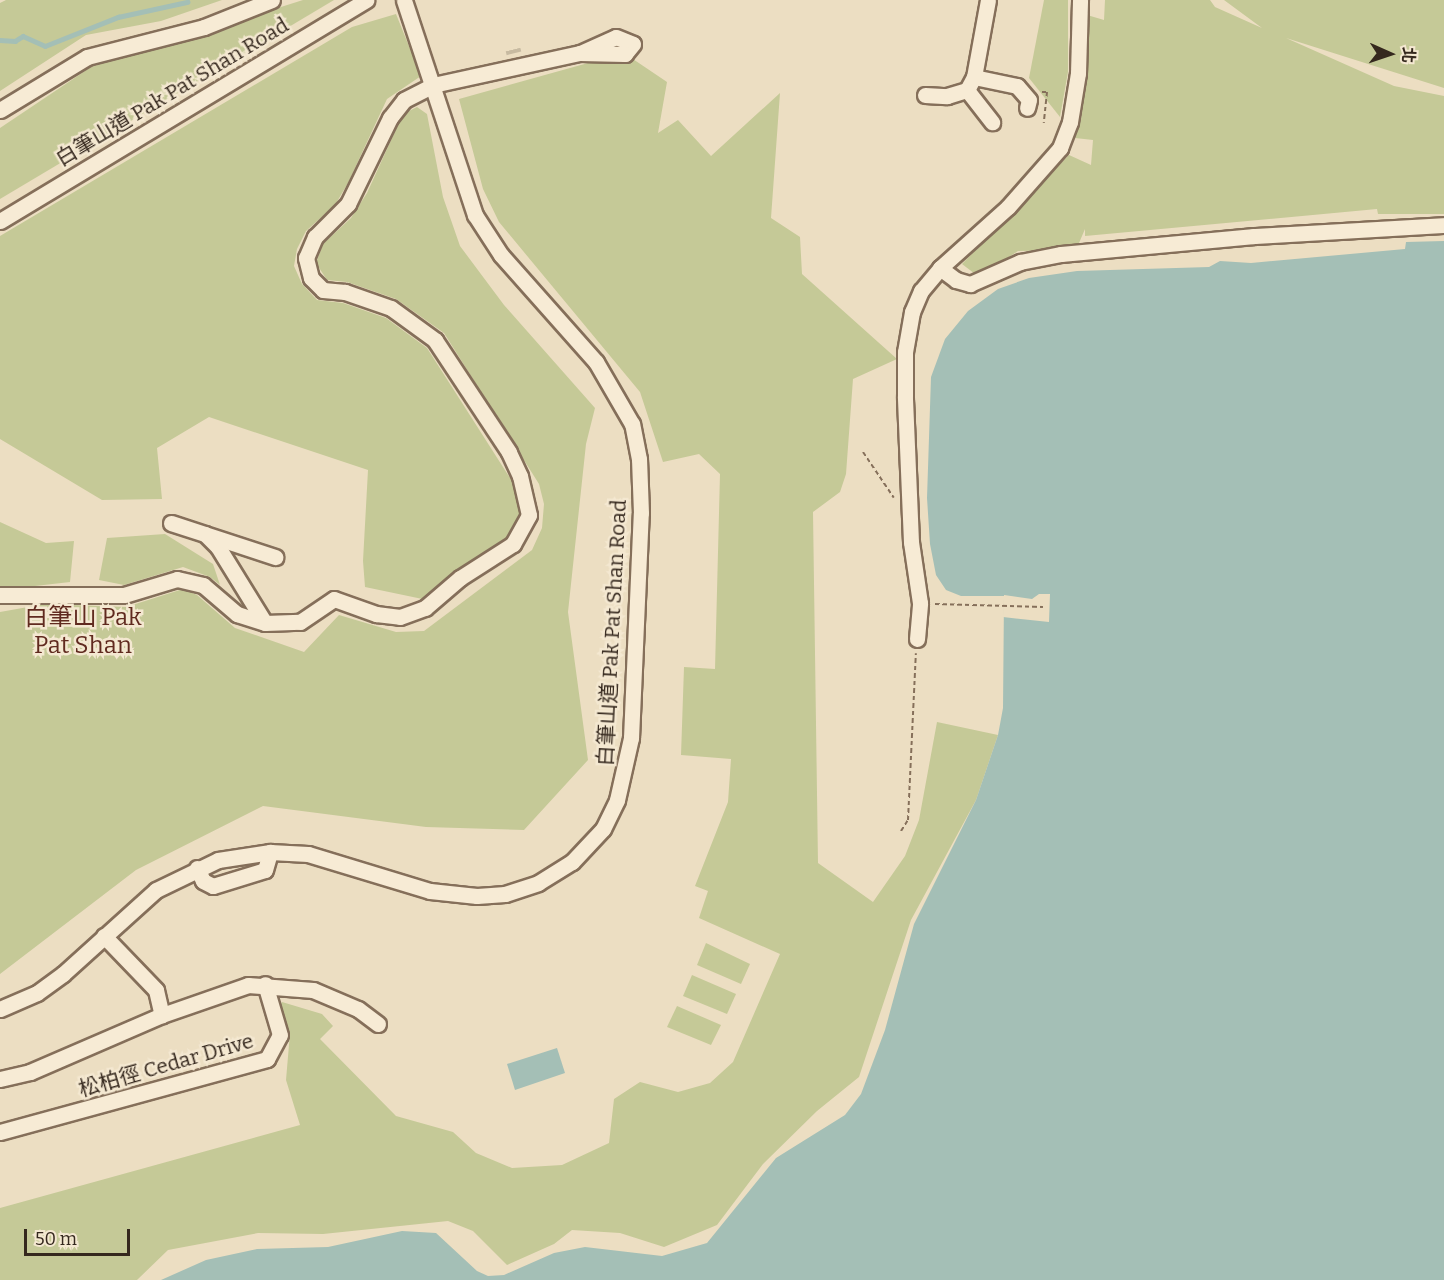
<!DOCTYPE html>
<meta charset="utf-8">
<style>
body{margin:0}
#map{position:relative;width:1444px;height:1280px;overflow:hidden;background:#ecdec2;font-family:Bitter,"Noto Sans TC",serif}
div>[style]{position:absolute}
.green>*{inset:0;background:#c5c997}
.water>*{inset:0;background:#a4bfb6}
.pier>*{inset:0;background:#ecdec2}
.stream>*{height:4.5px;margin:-2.25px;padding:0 2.25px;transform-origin:2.25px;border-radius:2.25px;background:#a4bfb6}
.minor-tunnel>*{height:15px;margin-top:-7.5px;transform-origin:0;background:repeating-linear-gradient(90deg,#c7baa1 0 15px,transparent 0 23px)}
.path>*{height:2px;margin-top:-1px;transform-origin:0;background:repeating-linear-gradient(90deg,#856f5a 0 4.5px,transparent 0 7.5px)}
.roads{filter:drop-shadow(2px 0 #856f5a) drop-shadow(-2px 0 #856f5a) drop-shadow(0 2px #856f5a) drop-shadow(0 -2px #856f5a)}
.minor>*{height:15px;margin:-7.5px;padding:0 7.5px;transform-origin:7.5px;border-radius:7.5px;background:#f7ebd5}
span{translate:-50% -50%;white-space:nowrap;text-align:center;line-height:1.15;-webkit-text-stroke:5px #f4e8d1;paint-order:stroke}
.street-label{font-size:21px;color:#35281e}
.quarter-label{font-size:24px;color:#602a1f}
.north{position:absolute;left:1360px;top:24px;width:60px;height:60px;-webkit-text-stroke:4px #f4e8d1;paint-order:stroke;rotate:93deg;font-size:16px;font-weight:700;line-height:24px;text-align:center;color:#35281e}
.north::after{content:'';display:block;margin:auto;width:21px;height:27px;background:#35281e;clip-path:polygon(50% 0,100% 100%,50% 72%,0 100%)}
.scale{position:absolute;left:24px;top:1229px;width:106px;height:27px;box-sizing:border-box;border:3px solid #35281e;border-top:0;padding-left:8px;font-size:18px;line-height:21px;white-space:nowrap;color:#35281e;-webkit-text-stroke:4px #f4e8d1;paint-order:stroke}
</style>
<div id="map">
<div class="green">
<div style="clip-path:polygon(6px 0,222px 0,161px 21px,86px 35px,0 91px,0 3px)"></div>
<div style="clip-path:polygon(303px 0,334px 0,0 199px,0 128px,91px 67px)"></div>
<div style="clip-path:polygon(1044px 0,1068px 0,1068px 72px,1060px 117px,1029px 78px)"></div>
<div style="clip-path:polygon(1105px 0,1210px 0,1215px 7px,1262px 28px,1224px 0,1444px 0,1444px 88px,1286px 38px,1394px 86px,1444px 96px,1444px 214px,1378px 214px,1377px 209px,1085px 236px,1085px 229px,1076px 250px,1018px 251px,979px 277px,962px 264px,1069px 155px,1091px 165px,1093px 140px,1075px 138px,1087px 73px,1087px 15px,1104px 20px)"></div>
<div style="clip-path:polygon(396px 14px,421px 76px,387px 99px,348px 183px,335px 205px,306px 231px,297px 249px,294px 266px,302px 284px,317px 300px,343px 303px,386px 318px,427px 348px,519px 492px,521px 523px,515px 537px,432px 601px,365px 587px,363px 561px,368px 470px,209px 417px,157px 448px,162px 499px,102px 500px,0 439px,0 236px,352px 27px)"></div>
<div style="clip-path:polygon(624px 53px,667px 82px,658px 133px,678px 120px,711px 156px,780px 93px,771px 218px,800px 237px,802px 274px,897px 359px,853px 379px,846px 474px,840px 492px,813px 512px,818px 863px,873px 902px,905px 856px,919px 820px,937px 722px,998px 735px,976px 800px,911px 920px,859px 1077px,817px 1111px,763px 1164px,717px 1225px,664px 1247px,620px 1233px,572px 1230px,554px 1244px,507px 1265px,473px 1231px,448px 1221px,323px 1234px,258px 1233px,168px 1250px,137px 1280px,0 1280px,0 1208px,300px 1125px,286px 1080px,290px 1033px,278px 1008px,282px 1002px,322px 1014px,333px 1026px,320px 1039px,396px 1116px,453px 1132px,476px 1153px,512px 1168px,562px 1165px,609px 1143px,614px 1099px,640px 1082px,678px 1092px,710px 1083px,733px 1062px,780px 954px,699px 918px,708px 891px,695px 886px,728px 802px,731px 759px,681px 755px,684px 667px,715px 669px,720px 474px,699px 454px,663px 462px,640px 392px,499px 222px,483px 189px,459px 99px)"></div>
<div style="clip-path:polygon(417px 107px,427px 114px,443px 197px,460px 246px,504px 305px,595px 408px,586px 444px,568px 612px,588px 760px,524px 830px,426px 827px,263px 806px,136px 870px,0 974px,0 612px,45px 604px,126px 607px,183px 589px,197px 595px,235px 628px,304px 652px,339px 615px,396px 632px,424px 631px,532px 550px,542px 528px,544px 504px,539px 484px,444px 333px,396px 299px,347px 282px,327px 280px,316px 263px,323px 244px,351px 218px,367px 193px,403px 114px)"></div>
<div style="clip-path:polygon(0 522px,46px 543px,74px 541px,70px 582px,0 590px)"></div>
<div style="clip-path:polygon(165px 534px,213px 564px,220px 585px,210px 577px,183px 567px,124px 585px,99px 580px,107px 538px)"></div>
<div style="clip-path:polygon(706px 943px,750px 964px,741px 984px,697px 965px)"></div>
<div style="clip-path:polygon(692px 975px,736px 994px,727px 1014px,683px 996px)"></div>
<div style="clip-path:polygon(677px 1006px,721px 1025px,711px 1045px,667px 1027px)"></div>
</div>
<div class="water">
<div style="clip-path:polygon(1444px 241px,1444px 1280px,161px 1280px,206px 1260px,257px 1249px,328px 1247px,402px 1231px,436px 1233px,477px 1271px,488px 1276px,504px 1275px,554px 1253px,585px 1247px,662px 1256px,707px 1243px,776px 1158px,845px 1115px,861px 1094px,885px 1030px,914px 924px,976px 800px,998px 735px,1003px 708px,1004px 596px,961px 596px,946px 590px,936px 575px,930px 544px,927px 498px,931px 377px,945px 339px,968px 311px,998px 289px,1029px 278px,1077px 271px,1209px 267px,1220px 261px,1251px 263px,1405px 249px,1406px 242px)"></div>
<div style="clip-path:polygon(557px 1048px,565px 1073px,515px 1090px,507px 1064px)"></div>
</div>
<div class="pier">
<div style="clip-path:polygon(1039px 594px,1050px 594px,1049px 622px,1003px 617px,1004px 595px,1032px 599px)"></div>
</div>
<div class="stream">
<div style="left:0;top:40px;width:15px;rotate:4deg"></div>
<div style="left:15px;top:41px;width:9px;rotate:-32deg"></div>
<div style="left:23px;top:36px;width:24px;rotate:24deg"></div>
<div style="left:45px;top:46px;width:79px;rotate:-21.7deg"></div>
<div style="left:118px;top:17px;width:71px;rotate:-12.3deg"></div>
</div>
<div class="minor-tunnel">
<div style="left:513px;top:49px;width:4px;rotate:76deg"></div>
</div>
<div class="path">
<div style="left:1042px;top:92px;width:5px"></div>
<div style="left:1047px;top:92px;width:31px;rotate:96deg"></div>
<div style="left:863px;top:452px;width:55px;rotate:56deg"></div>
<div style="left:935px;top:604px;width:108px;rotate:1.6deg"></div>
<div style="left:901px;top:831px;width:13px;rotate:-58deg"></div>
<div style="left:908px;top:820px;width:167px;rotate:-87.3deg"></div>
</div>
<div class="roads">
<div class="minor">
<div style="left:974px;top:77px;width:44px;rotate:11.8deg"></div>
<div style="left:1017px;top:86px;width:18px;rotate:49deg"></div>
<div style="left:1029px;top:100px;width:8px;rotate:104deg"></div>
<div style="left:967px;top:90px;width:41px;rotate:52deg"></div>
<div style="left:925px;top:95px;width:22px;rotate:3deg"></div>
<div style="left:947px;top:96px;width:21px;rotate:-17deg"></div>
<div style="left:967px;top:90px;width:15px;rotate:-62deg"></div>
<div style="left:974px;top:77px;width:78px;rotate:-79.7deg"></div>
<div style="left:0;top:110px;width:102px;rotate:-31.3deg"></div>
<div style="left:87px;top:57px;width:121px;rotate:-14.4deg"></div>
<div style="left:204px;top:27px;width:73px;rotate:-21.7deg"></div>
<div style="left:0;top:221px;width:428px;rotate:-31.1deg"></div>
<div style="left:940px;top:268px;width:20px;rotate:37deg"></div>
<div style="left:956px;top:280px;width:15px;rotate:16deg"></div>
<div style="left:970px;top:284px;width:55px;rotate:-23.7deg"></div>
<div style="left:1020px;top:262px;width:42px;rotate:-11deg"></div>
<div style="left:1061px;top:254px;width:194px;rotate:-5.3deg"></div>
<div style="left:1254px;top:236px;width:190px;rotate:-3.3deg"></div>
<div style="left:171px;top:523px;width:36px;rotate:18deg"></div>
<div style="left:205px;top:534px;width:18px;rotate:45deg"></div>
<div style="left:218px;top:547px;width:89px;rotate:58.3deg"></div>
<div style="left:208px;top:535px;width:71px;rotate:18.2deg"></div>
<div style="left:0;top:595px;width:124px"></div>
<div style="left:124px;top:595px;width:55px;rotate:-16.8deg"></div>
<div style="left:177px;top:579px;width:27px;rotate:13deg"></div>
<div style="left:203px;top:585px;width:45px;rotate:40.5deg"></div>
<div style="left:237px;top:614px;width:29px;rotate:18deg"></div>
<div style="left:265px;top:623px;width:35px;rotate:-2deg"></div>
<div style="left:300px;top:622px;width:41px;rotate:-34.1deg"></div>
<div style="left:334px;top:599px;width:45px;rotate:19.7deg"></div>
<div style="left:376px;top:614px;width:24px;rotate:7deg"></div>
<div style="left:400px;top:617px;width:27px;rotate:-20deg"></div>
<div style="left:425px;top:608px;width:46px;rotate:-40.6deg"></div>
<div style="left:460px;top:578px;width:63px;rotate:-32.7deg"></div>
<div style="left:513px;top:544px;width:33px;rotate:-61deg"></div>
<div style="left:529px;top:515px;width:40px;rotate:-103deg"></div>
<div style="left:520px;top:476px;width:26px;rotate:-115deg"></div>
<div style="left:509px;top:452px;width:134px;rotate:-123.5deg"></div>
<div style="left:435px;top:340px;width:54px;rotate:-144deg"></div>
<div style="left:391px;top:308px;width:49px;rotate:-160.8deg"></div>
<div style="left:345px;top:292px;width:22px;rotate:-175deg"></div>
<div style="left:323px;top:290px;width:17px;rotate:-135deg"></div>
<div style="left:311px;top:278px;width:21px;rotate:-104deg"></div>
<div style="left:306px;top:258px;width:23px;rotate:-67deg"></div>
<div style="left:315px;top:237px;width:47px;rotate:-45deg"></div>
<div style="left:348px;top:204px;width:96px;rotate:-64deg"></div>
<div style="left:390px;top:118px;width:23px;rotate:-52deg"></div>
<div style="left:404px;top:100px;width:33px;rotate:-27deg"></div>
<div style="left:433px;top:85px;width:150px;rotate:-12.3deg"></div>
<div style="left:580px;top:53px;width:39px;rotate:-24deg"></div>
<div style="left:616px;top:37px;width:18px;rotate:22deg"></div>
<div style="left:633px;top:44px;width:13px;rotate:129deg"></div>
<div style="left:625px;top:54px;width:45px;rotate:-178.7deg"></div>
<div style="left:917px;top:639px;width:36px;rotate:-85deg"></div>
<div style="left:920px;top:603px;width:62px;rotate:-98.4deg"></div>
<div style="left:911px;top:542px;width:146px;rotate:-92.4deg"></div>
<div style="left:905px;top:396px;width:44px;rotate:-90deg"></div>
<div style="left:905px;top:352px;width:41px;rotate:-80.1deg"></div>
<div style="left:912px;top:312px;width:23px;rotate:-67deg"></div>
<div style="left:921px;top:291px;width:30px;rotate:-50deg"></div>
<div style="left:940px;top:268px;width:91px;rotate:-41.9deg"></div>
<div style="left:1008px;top:207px;width:79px;rotate:-48.6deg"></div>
<div style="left:1060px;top:148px;width:28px;rotate:-69deg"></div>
<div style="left:1070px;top:122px;width:50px;rotate:-80.7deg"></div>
<div style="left:1078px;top:73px;width:73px;rotate:-88.4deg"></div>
<div style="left:197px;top:868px;width:14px;rotate:65deg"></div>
<div style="left:203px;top:881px;width:11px;rotate:27deg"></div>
<div style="left:213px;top:886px;width:54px;rotate:-17.1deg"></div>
<div style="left:265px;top:870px;width:19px;rotate:-74deg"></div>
<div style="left:104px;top:936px;width:75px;rotate:46.1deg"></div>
<div style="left:156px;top:990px;width:26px;rotate:77deg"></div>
<div style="left:0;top:1009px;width:40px;rotate:-23.4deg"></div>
<div style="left:37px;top:993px;width:32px;rotate:-36deg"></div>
<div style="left:63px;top:974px;width:125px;rotate:-42.1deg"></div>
<div style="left:156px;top:890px;width:69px;rotate:-25.8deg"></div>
<div style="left:218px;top:860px;width:53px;rotate:-8.7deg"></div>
<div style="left:270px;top:852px;width:38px;rotate:3deg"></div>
<div style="left:308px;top:854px;width:127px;rotate:16.9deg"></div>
<div style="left:430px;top:891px;width:47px;rotate:6.1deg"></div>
<div style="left:477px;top:896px;width:28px;rotate:-4deg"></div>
<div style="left:505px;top:894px;width:35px;rotate:-18deg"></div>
<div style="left:538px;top:883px;width:40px;rotate:-32deg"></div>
<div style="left:572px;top:862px;width:45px;rotate:-46.8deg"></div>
<div style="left:603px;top:829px;width:32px;rotate:-64deg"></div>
<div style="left:617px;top:800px;width:64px;rotate:-77.3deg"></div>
<div style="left:631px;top:738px;width:225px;rotate:-87.5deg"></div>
<div style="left:641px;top:513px;width:54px;rotate:-92.1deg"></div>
<div style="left:639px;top:459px;width:36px;rotate:-101deg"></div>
<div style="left:632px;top:424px;width:72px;rotate:-120.1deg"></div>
<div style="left:596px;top:362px;width:143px;rotate:-131.6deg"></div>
<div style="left:501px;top:255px;width:48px;rotate:-123deg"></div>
<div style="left:475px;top:215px;width:226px;rotate:-108.3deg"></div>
<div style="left:0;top:1079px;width:31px;rotate:-13deg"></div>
<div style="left:30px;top:1072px;width:144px;rotate:-23.4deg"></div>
<div style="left:162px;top:1015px;width:91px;rotate:-19.2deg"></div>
<div style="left:248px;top:985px;width:65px;rotate:4.4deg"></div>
<div style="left:313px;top:990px;width:49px;rotate:22.9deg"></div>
<div style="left:358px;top:1009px;width:25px;rotate:37deg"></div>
<div style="left:0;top:1132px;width:277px;rotate:-15.3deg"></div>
<div style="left:267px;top:1059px;width:27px;rotate:-62deg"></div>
<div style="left:280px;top:1035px;width:53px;rotate:-106.4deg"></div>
</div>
</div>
<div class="street-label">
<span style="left:172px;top:92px;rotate:-31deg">白筆山道 Pak Pat Shan Road</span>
<span style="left:612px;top:633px;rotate:-87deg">白筆山道 Pak Pat Shan Road</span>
<span style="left:166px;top:1065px;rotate:-16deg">松柏徑 Cedar Drive</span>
</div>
<div class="quarter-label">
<span style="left:83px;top:632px">白筆山 Pak<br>Pat Shan</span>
</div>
<div class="north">北</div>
<div class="scale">50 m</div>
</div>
